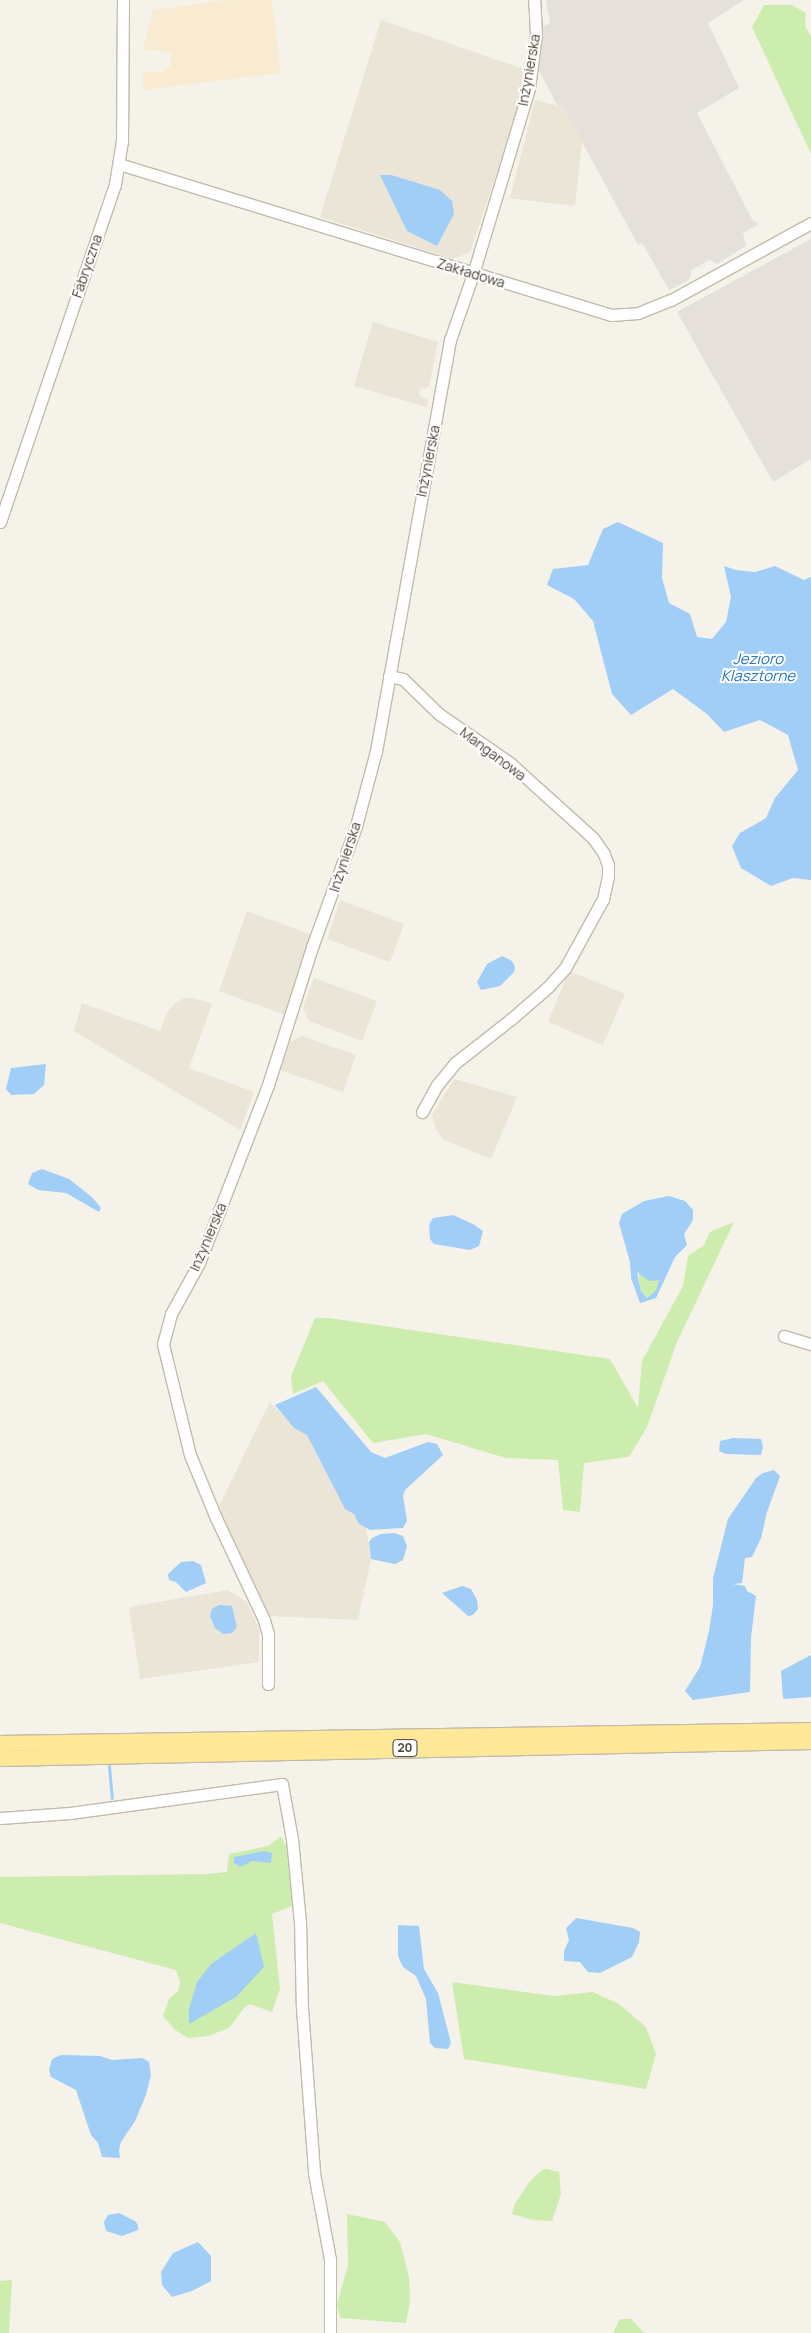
<!DOCTYPE html>
<meta charset="utf-8">
<style>
body{margin:0}
#map{position:relative;width:811px;height:2333px;overflow:hidden;background:#f5f2e9;font-family:Manrope,sans-serif}
div>[style]{position:absolute}
.residential>*{inset:0;background:#eae5d6}
.commercial>*{inset:0;background:#f9ebd2}
.industrial>*{inset:0;background:#e5e1da}
.green>*{inset:0;background:#cdedae}
.water>*{inset:0;background:#a0cef7}
.stream>*{height:3px;margin:-1.5px;padding:0 1.5px;transform-origin:1.5px;border-radius:1.5px;background:#a0cef7}
.roads{filter:drop-shadow(1px 0 #c2bbaa) drop-shadow(-1px 0 #c2bbaa) drop-shadow(0 1px #c2bbaa) drop-shadow(0 -1px #c2bbaa)}
.minor>*{height:11px;margin:-5.5px;padding:0 5.5px;transform-origin:5.5px;border-radius:5.5px;background:#fff}
.major>*{height:15px;margin:-7.5px;padding:0 7.5px;transform-origin:7.5px;border-radius:7.5px;background:#ffe898}
span{translate:-50% -50%;white-space:nowrap;text-align:center;line-height:1.15;-webkit-text-stroke:4px #fff;paint-order:stroke}
.shield-label span{padding:1px 4px;background:#fff;border:1px solid;border-radius:4px;-webkit-text-stroke-width:0}
.shield-label{font-size:12px;color:#4a4336;font-weight:700}
.street-label{font-size:14px;color:#4a4336}
.water-label{font-size:15px;color:#2575c0;font-style:italic}
</style>
<div id="map">
<div class="residential">
<div style="clip-path:polygon(381px 20px,527px 70px,514px 121px,470px 252px,453px 259px,320px 217px)"></div>
<div style="clip-path:polygon(535px 100px,563px 107px,582px 142px,575px 206px,510px 198px)"></div>
<div style="clip-path:polygon(373px 322px,438px 342px,429px 386px,425px 389px,420px 388px,419px 395px,428px 400px,427px 407px,354px 386px)"></div>
<div style="clip-path:polygon(340px 900px,404px 924px,390px 962px,327px 939px)"></div>
<div style="clip-path:polygon(247px 911px,312px 935px,285px 1015px,219px 991px)"></div>
<div style="clip-path:polygon(569px 971px,625px 994px,603px 1045px,548px 1022px)"></div>
<div style="clip-path:polygon(314px 978px,377px 1001px,362px 1041px,309px 1021px,303px 1008px)"></div>
<div style="clip-path:polygon(184px 998px,195px 998px,212px 1004px,189px 1068px,254px 1092px,240px 1130px,74px 1031px,82px 1003px,160px 1031px,167px 1013px,174px 1004px)"></div>
<div style="clip-path:polygon(302px 1036px,356px 1055px,343px 1092px,280px 1070px,290px 1042px)"></div>
<div style="clip-path:polygon(454px 1079px,517px 1097px,491px 1159px,444px 1140px,436px 1130px,432px 1115px)"></div>
<div style="clip-path:polygon(270px 1402px,295px 1428px,307px 1435px,345px 1509px,354px 1514px,359px 1524px,366px 1528px,371px 1559px,358px 1620px,269px 1616px,216px 1512px)"></div>
<div style="clip-path:polygon(228px 1590px,247px 1602px,259px 1629px,259px 1662px,140px 1679px,129px 1607px)"></div>
</div>
<div class="commercial">
<div style="clip-path:polygon(225px 0,272px 0,281px 73px,143px 90px,143px 72px,162px 71px,170px 66px,171px 53px,143px 49px,153px 10px)"></div>
</div>
<div class="industrial">
<div style="clip-path:polygon(546px 0,744px 0,708px 23px,739px 88px,697px 113px,753px 221px,759px 224px,743px 233px,746px 246px,717px 264px,709px 260px,692px 270px,689px 280px,669px 290px,642px 243px,638px 245px,563px 107px,557px 105px,538px 68px,542px 27px,550px 23px)"></div>
<div style="clip-path:polygon(811px 239px,811px 459px,773px 482px,677px 312px)"></div>
</div>
<div class="green">
<div style="clip-path:polygon(764px 5px,792px 5px,806px 13px,805px 26px,811px 36px,811px 154px,752px 27px)"></div>
<div style="clip-path:polygon(734px 1222px,677px 1342px,647px 1427px,629px 1457px,584px 1463px,580px 1512px,563px 1510px,558px 1460px,506px 1458px,426px 1434px,373px 1443px,323px 1381px,293px 1394px,291px 1376px,315px 1318px,329px 1318px,610px 1359px,638px 1408px,642px 1361px,683px 1286px,688px 1256px,704px 1245px,710px 1232px)"></div>
<div style="clip-path:polygon(638px 1272px,653px 1279px,659px 1280px,656px 1290px,646px 1298px,641px 1291px)"></div>
<div style="clip-path:polygon(281px 1836px,286px 1846px,293px 1906px,272px 1914px,280px 1989px,272px 2012px,250px 2004px,244px 2008px,229px 2028px,208px 2036px,188px 2038px,175px 2030px,163px 2016px,169px 1999px,178px 1991px,180px 1982px,176px 1970px,0 1923px,0 1877px,206px 1874px,227px 1872px,229px 1854px,268px 1846px)"></div>
<div style="clip-path:polygon(452px 1982px,554px 1996px,593px 1992px,619px 2004px,646px 2027px,656px 2054px,646px 2089px,464px 2059px)"></div>
<div style="clip-path:polygon(547px 2169px,559px 2172px,561px 2194px,552px 2221px,533px 2220px,512px 2214px,515px 2204px,530px 2181px,542px 2170px)"></div>
<div style="clip-path:polygon(347px 2214px,385px 2222px,400px 2242px,409px 2277px,410px 2302px,406px 2323px,340px 2318px,337px 2304px,348px 2265px)"></div>
<div style="clip-path:polygon(12px 2280px,9px 2333px,0 2333px,0 2281px)"></div>
<div style="clip-path:polygon(620px 2319px,631px 2319px,644px 2333px,613px 2333px)"></div>
</div>
<div class="water">
<div style="clip-path:polygon(380px 175px,391px 175px,440px 190px,452px 201px,454px 214px,437px 246px,407px 231px)"></div>
<div style="clip-path:polygon(618px 522px,663px 543px,662px 578px,669px 603px,690px 614px,697px 637px,712px 639px,726px 622px,731px 597px,724px 566px,736px 570px,755px 572px,775px 566px,804px 580px,811px 577px,811px 880px,793px 878px,771px 886px,741px 868px,732px 846px,740px 833px,766px 818px,775px 798px,798px 770px,788px 735px,760px 720px,724px 732px,707px 714px,673px 689px,631px 715px,612px 694px,593px 621px,574px 599px,547px 585px,553px 569px,588px 565px,603px 529px)"></div>
<div style="clip-path:polygon(502px 956px,512px 961px,515px 967px,514px 972px,500px 986px,481px 990px,477px 982px,487px 964px)"></div>
<div style="clip-path:polygon(46px 1064px,44px 1085px,34px 1094px,11px 1095px,6px 1089px,11px 1068px)"></div>
<div style="clip-path:polygon(42px 1169px,69px 1179px,93px 1198px,101px 1208px,99px 1212px,66px 1193px,38px 1190px,28px 1184px,32px 1173px)"></div>
<div style="clip-path:polygon(evenodd,669px 1196px,685px 1201px,693px 1210px,693px 1220px,684px 1234px,687px 1245px,675px 1257px,656px 1298px,640px 1303px,631px 1278px,630px 1262px,619px 1223px,622px 1214px,644px 1201px,669px 1196px,637px 1272px,649px 1281px,659px 1280px,656px 1290px,647px 1298px,641px 1291px,637px 1272px)"></div>
<div style="clip-path:polygon(453px 1215px,473px 1224px,483px 1231px,479px 1246px,470px 1250px,434px 1244px,430px 1239px,429px 1225px,433px 1218px)"></div>
<div style="clip-path:polygon(316px 1387px,371px 1452px,385px 1458px,428px 1442px,437px 1444px,443px 1455px,405px 1490px,403px 1496px,407px 1521px,403px 1528px,370px 1530px,359px 1524px,354px 1514px,345px 1509px,307px 1435px,294px 1428px,275px 1405px)"></div>
<div style="clip-path:polygon(733px 1438px,761px 1439px,763px 1447px,761px 1455px,726px 1454px,719px 1451px,720px 1441px)"></div>
<div style="clip-path:polygon(774px 1470px,780px 1476px,767px 1512px,761px 1538px,752px 1557px,745px 1558px,742px 1583px,733px 1584px,745px 1586px,747px 1591px,756px 1596px,751px 1638px,750px 1692px,693px 1700px,685px 1691px,700px 1667px,709px 1631px,713px 1605px,713px 1578px,728px 1519px,756px 1478px,763px 1473px)"></div>
<div style="clip-path:polygon(394px 1533px,403px 1536px,407px 1546px,403px 1560px,395px 1564px,371px 1559px,369px 1542px,372px 1538px,381px 1534px)"></div>
<div style="clip-path:polygon(193px 1561px,201px 1565px,206px 1583px,186px 1592px,176px 1582px,169px 1580px,168px 1574px,181px 1562px)"></div>
<div style="clip-path:polygon(462px 1586px,471px 1589px,477px 1600px,478px 1609px,473px 1615px,468px 1616px,442px 1593px)"></div>
<div style="clip-path:polygon(219px 1605px,232px 1606px,237px 1627px,232px 1633px,223px 1634px,215px 1628px,210px 1616px,212px 1609px)"></div>
<div style="clip-path:polygon(811px 1655px,811px 1697px,785px 1699px,783px 1698px,781px 1671px)"></div>
<div style="clip-path:polygon(264px 1851px,272px 1853px,271px 1863px,252px 1861px,240px 1867px,234px 1863px,234px 1857px)"></div>
<div style="clip-path:polygon(576px 1918px,633px 1928px,640px 1932px,639px 1942px,632px 1957px,600px 1973px,588px 1972px,580px 1962px,564px 1961px,564px 1951px,569px 1940px,566px 1928px)"></div>
<div style="clip-path:polygon(398px 1925px,419px 1926px,424px 1969px,438px 1993px,451px 2043px,448px 2049px,435px 2048px,430px 2043px,426px 1999px,416px 1976px,403px 1967px,398px 1956px)"></div>
<div style="clip-path:polygon(256px 1933px,264px 1967px,236px 1997px,189px 2024px,189px 2009px,197px 1982px,211px 1964px)"></div>
<div style="clip-path:polygon(61px 2055px,100px 2056px,112px 2060px,142px 2058px,149px 2062px,151px 2075px,146px 2095px,135px 2121px,121px 2142px,119px 2150px,120px 2158px,102px 2157px,98px 2143px,91px 2135px,76px 2090px,51px 2077px,49px 2070px,52px 2059px)"></div>
<div style="clip-path:polygon(119px 2213px,135px 2221px,138px 2225px,138px 2230px,122px 2236px,106px 2231px,104px 2222px,108px 2215px)"></div>
<div style="clip-path:polygon(198px 2242px,211px 2256px,211px 2281px,192px 2291px,172px 2297px,162px 2285px,161px 2272px,173px 2253px)"></div>
</div>
<div class="stream">
<div style="left:109px;top:1766px;width:32px;rotate:85deg"></div>
</div>
<div class="roads">
<div class="minor">
<div style="left:119px;top:164px;width:515px;rotate:17.06deg"></div>
<div style="left:611px;top:315px;width:27px;rotate:-4deg"></div>
<div style="left:638px;top:313px;width:35px;rotate:-22deg"></div>
<div style="left:671px;top:300px;width:160px;rotate:-28.8deg"></div>
<div style="left:0;top:522px;width:357px;rotate:-71.2deg"></div>
<div style="left:115px;top:184px;width:44px;rotate:-80.8deg"></div>
<div style="left:122px;top:141px;width:141px;rotate:-89.6deg"></div>
<div style="left:389px;top:676px;width:14px;rotate:12deg"></div>
<div style="left:403px;top:679px;width:50px;rotate:44.2deg"></div>
<div style="left:439px;top:714px;width:86px;rotate:34.6deg"></div>
<div style="left:510px;top:763px;width:112px;rotate:42.1deg"></div>
<div style="left:593px;top:838px;width:19px;rotate:55deg"></div>
<div style="left:604px;top:854px;width:12px;rotate:70deg"></div>
<div style="left:608px;top:865px;width:11px;rotate:90deg"></div>
<div style="left:608px;top:876px;width:24px;rotate:102deg"></div>
<div style="left:603px;top:899px;width:79px;rotate:118.8deg"></div>
<div style="left:565px;top:968px;width:25px;rotate:132deg"></div>
<div style="left:548px;top:987px;width:49px;rotate:139.1deg"></div>
<div style="left:511px;top:1019px;width:71px;rotate:141.8deg"></div>
<div style="left:455px;top:1063px;width:28px;rotate:129deg"></div>
<div style="left:437px;top:1085px;width:31px;rotate:119deg"></div>
<div style="left:784px;top:1336px;width:28px;rotate:17deg"></div>
<div style="left:268px;top:1684px;width:50px;rotate:-90deg"></div>
<div style="left:268px;top:1634px;width:15px;rotate:-106deg"></div>
<div style="left:264px;top:1620px;width:113px;rotate:-115.2deg"></div>
<div style="left:216px;top:1518px;width:68px;rotate:-112.4deg"></div>
<div style="left:190px;top:1455px;width:114px;rotate:-103.7deg"></div>
<div style="left:163px;top:1344px;width:31px;rotate:-75deg"></div>
<div style="left:171px;top:1314px;width:58px;rotate:-61.2deg"></div>
<div style="left:199px;top:1263px;width:191px;rotate:-68.8deg"></div>
<div style="left:268px;top:1085px;width:145px;rotate:-72.3deg"></div>
<div style="left:312px;top:947px;width:129px;rotate:-70deg"></div>
<div style="left:356px;top:826px;width:78px;rotate:-75.1deg"></div>
<div style="left:376px;top:751px;width:418px;rotate:-79.8deg"></div>
<div style="left:450px;top:340px;width:70px;rotate:-70.8deg"></div>
<div style="left:473px;top:274px;width:194px;rotate:-73.2deg"></div>
<div style="left:529px;top:88px;width:54px;rotate:-82.6deg"></div>
<div style="left:536px;top:34px;width:34px;rotate:-93deg"></div>
<div style="left:0;top:1818px;width:70px;rotate:-4.1deg"></div>
<div style="left:70px;top:1813px;width:214px;rotate:-7.8deg"></div>
<div style="left:282px;top:1784px;width:56px;rotate:79.7deg"></div>
<div style="left:292px;top:1839px;width:83px;rotate:84.5deg"></div>
<div style="left:300px;top:1922px;width:86px;rotate:88.7deg"></div>
<div style="left:302px;top:2008px;width:165px;rotate:85.8deg"></div>
<div style="left:314px;top:2173px;width:87px;rotate:79.5deg"></div>
<div style="left:330px;top:2259px;width:74px;rotate:90deg"></div>
</div>
<div class="major">
<div style="left:0;top:1743px;width:811px;rotate:-0.92deg"></div>
<div style="left:0;top:1758px;width:811px;rotate:-1.2deg"></div>
</div>
</div>
<div class="shield-label">
<span style="left:405px;top:1748px">20</span>
</div>
<div class="street-label">
<span style="left:529px;top:70px;rotate:-80deg">Inżynierska</span>
<span style="left:87px;top:266px;rotate:-71deg">Fabryczna</span>
<span style="left:471px;top:273px;rotate:17deg">Zakładowa</span>
<span style="left:428px;top:461px;rotate:-79deg">Inżynierska</span>
<span style="left:493px;top:754px;rotate:37deg">Manganowa</span>
<span style="left:345px;top:857px;rotate:-72deg">Inżynierska</span>
<span style="left:208px;top:1237px;rotate:-67deg">Inżynierska</span>
</div>
<div class="water-label">
<span style="left:758px;top:667px">Jezioro<br>Klasztorne</span>
</div>
</div>
